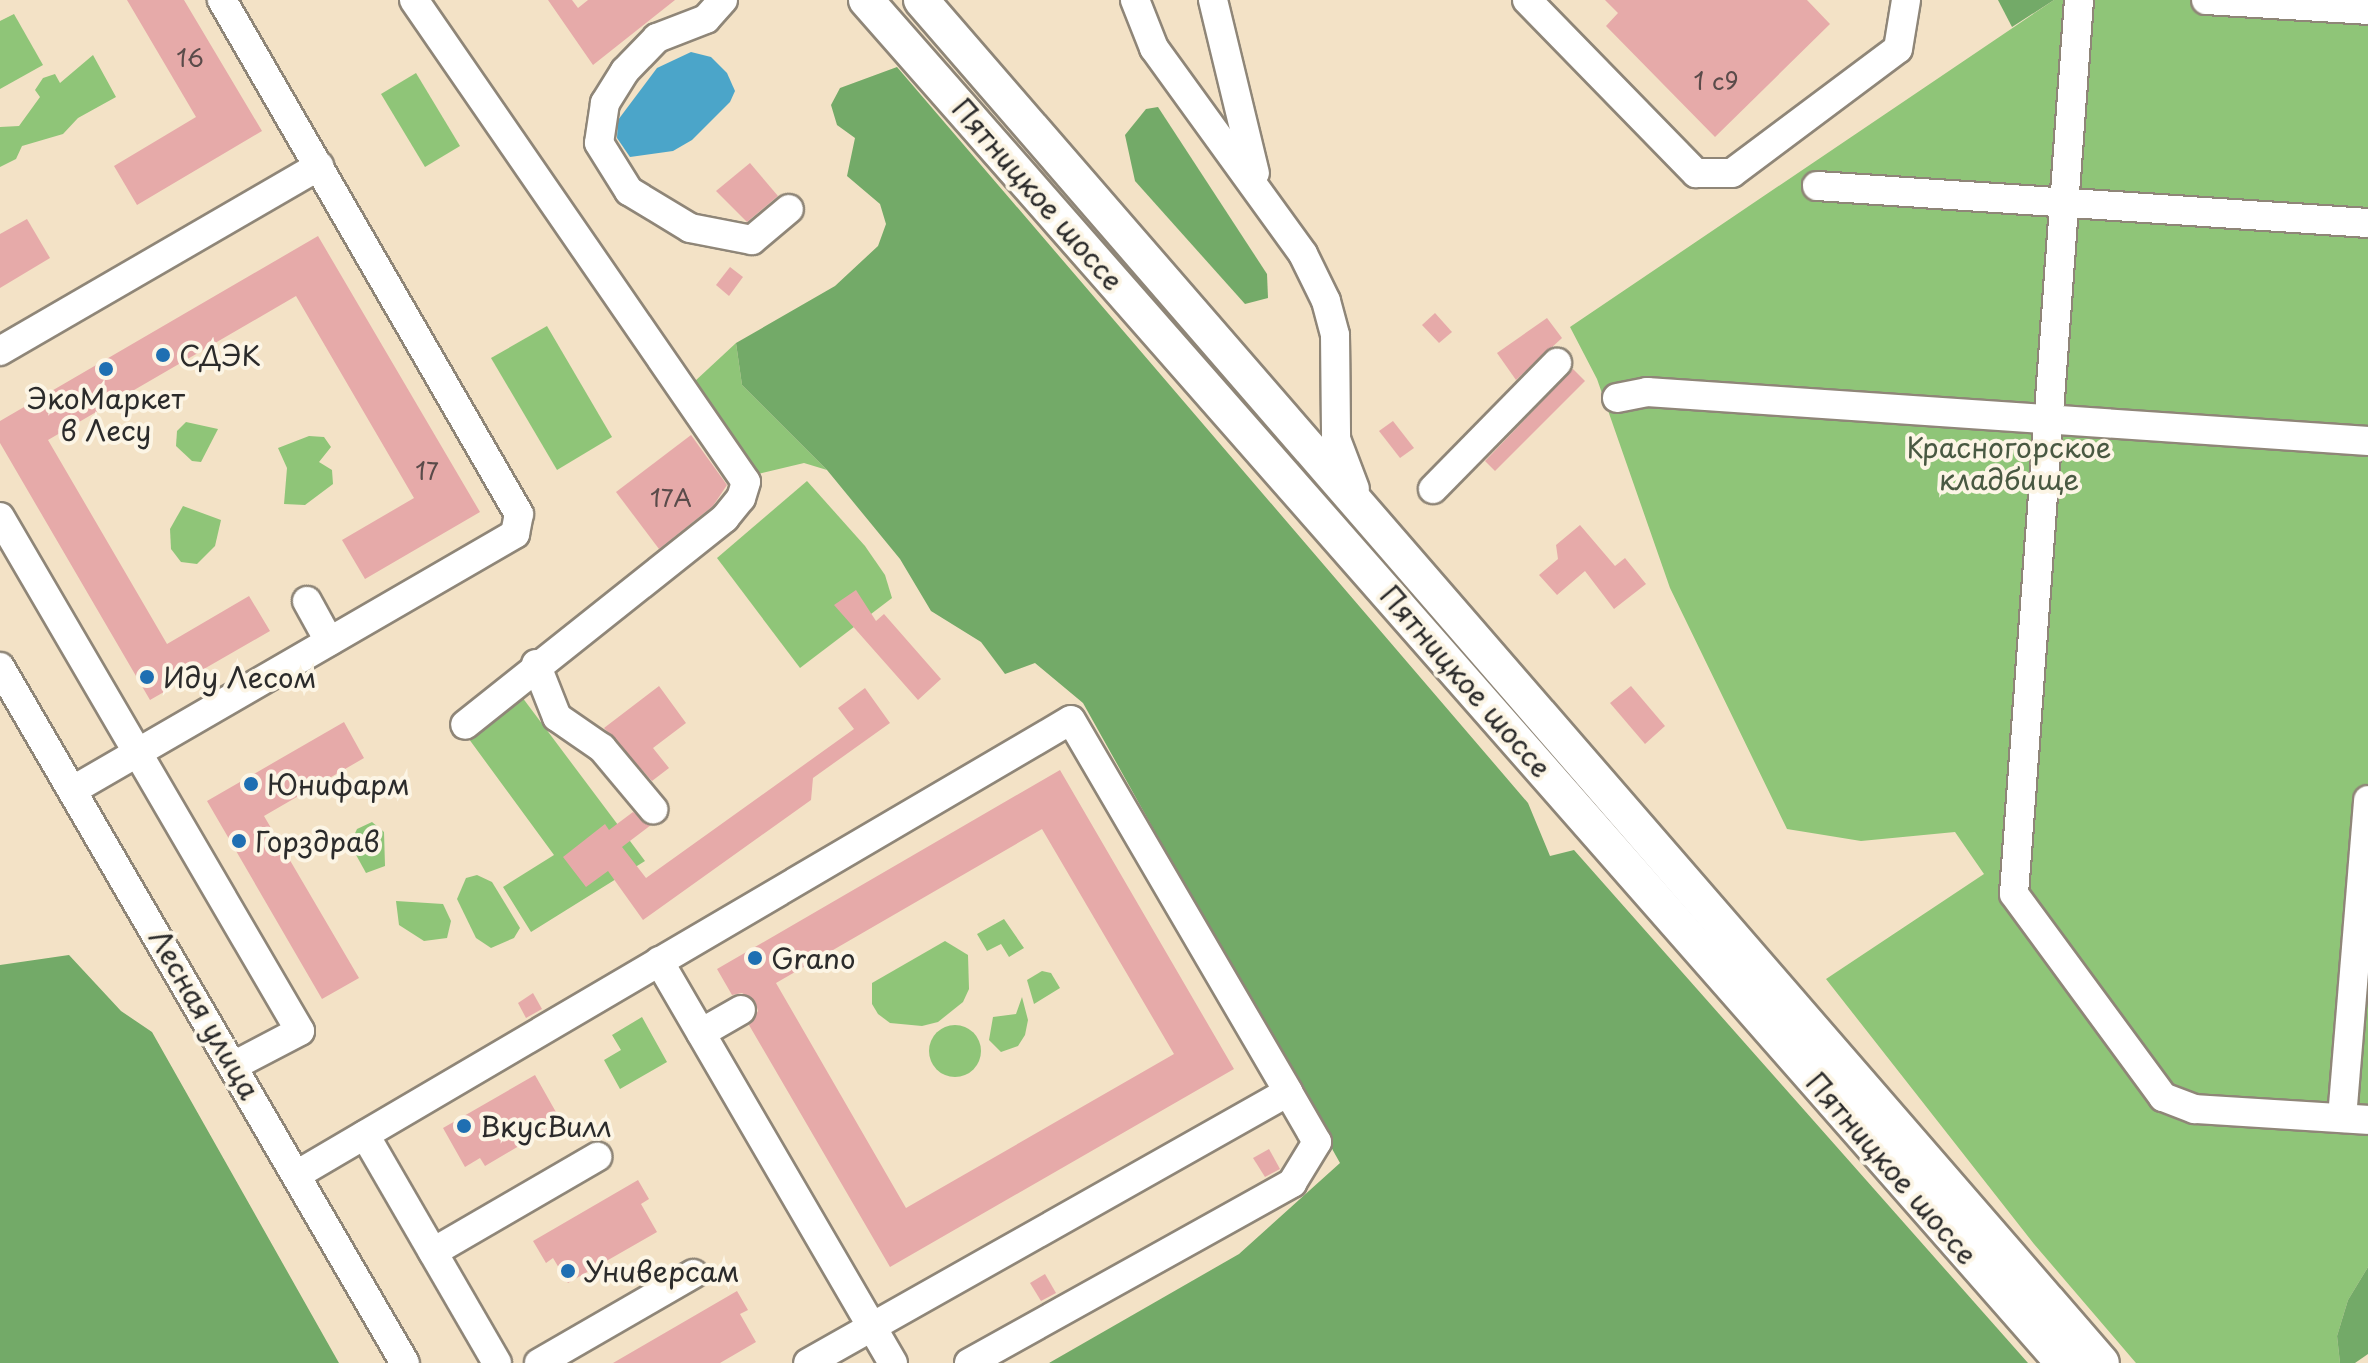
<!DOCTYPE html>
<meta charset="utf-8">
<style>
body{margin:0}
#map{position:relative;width:2368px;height:1363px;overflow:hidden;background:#f3e2c6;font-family:"Playpen Sans",sans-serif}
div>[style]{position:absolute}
.green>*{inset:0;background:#8fc578}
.round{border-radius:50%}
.forest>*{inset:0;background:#73aa68}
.water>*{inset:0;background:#4ba5c9}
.building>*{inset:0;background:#e6aaa9}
.roads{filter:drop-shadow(2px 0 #8f8678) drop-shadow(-2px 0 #8f8678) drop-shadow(0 2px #8f8678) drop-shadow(0 -2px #8f8678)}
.minor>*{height:28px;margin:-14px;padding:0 14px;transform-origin:14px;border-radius:14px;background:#fff}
.major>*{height:34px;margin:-17px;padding:0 17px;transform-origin:17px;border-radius:17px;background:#fff}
.dots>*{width:22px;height:22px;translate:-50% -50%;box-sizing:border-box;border:4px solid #fcf5e5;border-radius:50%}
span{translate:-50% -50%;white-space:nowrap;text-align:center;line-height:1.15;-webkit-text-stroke:8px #fcf5e5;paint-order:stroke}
.number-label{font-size:24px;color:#5a4b4a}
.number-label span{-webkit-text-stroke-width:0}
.street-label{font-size:28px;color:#2b2b2b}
.poi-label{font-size:28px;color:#2b2b2b}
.left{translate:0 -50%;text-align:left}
.park-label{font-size:28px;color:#495942}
</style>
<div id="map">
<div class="green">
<div style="clip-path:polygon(2054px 0,2368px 0,2368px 1267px,2348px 1300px,2337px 1336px,2340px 1363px,2136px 1363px,2034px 1244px,1826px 979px,1984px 874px,1955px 832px,1861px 841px,1787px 829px,1670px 588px,1597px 379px,1570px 327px)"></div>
<div style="clip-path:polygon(14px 14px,43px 65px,0 89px,0 21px)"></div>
<div style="clip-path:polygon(93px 55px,116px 97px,78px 118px,63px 134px,22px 146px,16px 159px,0 167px,0 127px,19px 126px,40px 97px,35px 90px,43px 78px,55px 74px,60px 83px)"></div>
<div style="clip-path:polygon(416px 73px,460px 146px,425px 167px,381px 94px)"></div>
<div style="clip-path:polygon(547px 326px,612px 437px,557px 470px,491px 358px)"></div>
<div style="clip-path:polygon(736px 343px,742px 385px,827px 470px,804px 463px,758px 474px,734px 447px,694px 382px)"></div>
<div style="clip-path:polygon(186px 422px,218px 429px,201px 462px,192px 461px,176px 446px,177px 431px)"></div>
<div style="clip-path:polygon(309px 436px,324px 437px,331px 447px,319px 462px,332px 470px,333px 484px,305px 505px,284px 504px,287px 468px,278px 448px)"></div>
<div style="clip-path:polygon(807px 481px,865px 546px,885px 575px,892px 598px,800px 668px,717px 558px)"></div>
<div style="clip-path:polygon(183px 506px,221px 520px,215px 546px,197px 564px,181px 562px,171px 549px,170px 529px)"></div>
<div style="clip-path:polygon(519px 693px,645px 861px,531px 932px,503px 887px,554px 855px,466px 735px)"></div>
<div style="clip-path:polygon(372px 822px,384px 832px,385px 866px,366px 873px,350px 844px,357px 829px)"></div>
<div style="clip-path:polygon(477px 875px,492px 882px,520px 928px,514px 938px,491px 948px,476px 938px,457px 899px,466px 878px)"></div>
<div style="clip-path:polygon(396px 901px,443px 904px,451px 921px,447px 938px,424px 941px,399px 925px)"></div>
<div style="clip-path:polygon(1004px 919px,1024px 948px,1009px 957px,1001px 944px,987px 951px,977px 934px)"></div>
<div style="clip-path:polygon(945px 941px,968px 955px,969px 989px,963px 1002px,938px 1022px,922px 1026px,890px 1023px,878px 1014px,872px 1004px,872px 983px)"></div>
<div style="clip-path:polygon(1042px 971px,1051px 973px,1060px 988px,1034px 1004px,1027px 980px)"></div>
<div style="clip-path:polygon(1022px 997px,1028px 1020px,1025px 1035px,1018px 1046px,1001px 1052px,989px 1040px,993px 1017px,1016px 1014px)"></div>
<div style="clip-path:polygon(642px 1017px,667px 1062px,620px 1089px,604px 1060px,621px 1050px,612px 1035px)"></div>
<div class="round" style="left:929px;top:1025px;width:52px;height:52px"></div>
</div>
<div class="forest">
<div style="clip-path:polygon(1998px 0,2054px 0,2012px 27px)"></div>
<div style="clip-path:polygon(897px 67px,1528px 803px,1550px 856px,1574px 850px,2028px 1363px,1049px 1363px,1239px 1254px,1340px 1163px,1083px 703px,1035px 663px,1005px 674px,981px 642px,931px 611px,900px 559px,827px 470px,742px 385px,736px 343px,835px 286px,878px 246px,886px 224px,880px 204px,847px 176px,855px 138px,837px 125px,831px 105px,840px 88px)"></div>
<div style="clip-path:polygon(1158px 107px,1267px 274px,1268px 298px,1245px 304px,1135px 181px,1125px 135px,1146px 109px)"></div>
<div style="clip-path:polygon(69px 955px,121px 1011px,152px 1032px,339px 1363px,0 1363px,0 965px)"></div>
<div style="clip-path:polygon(2368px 1267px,2368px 1354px,2355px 1363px,2340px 1363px,2337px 1336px,2348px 1300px)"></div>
</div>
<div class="water">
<div style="clip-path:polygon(691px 52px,711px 57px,727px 73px,735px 91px,730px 102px,692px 140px,673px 151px,630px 157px,617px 138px,618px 120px,657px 68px)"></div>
</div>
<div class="building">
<div style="clip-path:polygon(127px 0,184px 0,262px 131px,137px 205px,114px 166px,196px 117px)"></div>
<div style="clip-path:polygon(548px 0,572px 0,578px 8px,588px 0,675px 0,593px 65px)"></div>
<div style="clip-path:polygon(1605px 0,1807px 0,1830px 24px,1715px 137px,1606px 26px,1618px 13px)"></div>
<div style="clip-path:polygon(750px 163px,778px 196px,747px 222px,716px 191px)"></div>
<div style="clip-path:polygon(27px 219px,50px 258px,0 288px,0 234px)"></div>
<div style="clip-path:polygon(318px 236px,480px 512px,365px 579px,342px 540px,414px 498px,296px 296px,48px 440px,167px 644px,249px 596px,270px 631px,150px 700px,0 443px,0 421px)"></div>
<div style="clip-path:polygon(730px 267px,743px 277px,729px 296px,716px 285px)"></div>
<div style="clip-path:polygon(1435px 313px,1452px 332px,1439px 343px,1422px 325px)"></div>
<div style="clip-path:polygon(1547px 318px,1562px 338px,1516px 380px,1497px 353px)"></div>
<div style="clip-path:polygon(1573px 369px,1585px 381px,1495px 471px,1485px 461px)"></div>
<div style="clip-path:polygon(1393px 421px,1414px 448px,1400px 458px,1379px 431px)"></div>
<div style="clip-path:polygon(691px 435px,727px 485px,713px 506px,659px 549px,616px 492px)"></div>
<div style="clip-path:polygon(1580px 525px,1615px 566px,1625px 558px,1646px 584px,1614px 609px,1585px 571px,1557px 595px,1539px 575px,1558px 559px,1556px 545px)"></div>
<div style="clip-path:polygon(856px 590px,876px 621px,884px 614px,941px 679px,918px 700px,834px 605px)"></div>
<div style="clip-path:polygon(659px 686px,686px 723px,653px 748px,669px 768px,652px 781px,604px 728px)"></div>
<div style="clip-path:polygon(1631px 686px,1665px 726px,1645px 744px,1610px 703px)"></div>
<div style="clip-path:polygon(865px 688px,890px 723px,813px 778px,811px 800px,643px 920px,608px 871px,586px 887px,563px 857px,605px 824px,609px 830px,633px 812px,651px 825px,622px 847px,646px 878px,854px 729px,838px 708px)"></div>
<div style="clip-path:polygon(344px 722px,364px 758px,264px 816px,359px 978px,322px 999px,207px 801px)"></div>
<div style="clip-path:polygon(evenodd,1060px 770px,1234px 1069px,890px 1267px,749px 1025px,758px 1011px,755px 1001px,742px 993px,732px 995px,717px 969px,1060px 770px,1042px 829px,1174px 1054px,906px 1208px,776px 983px,1042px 829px)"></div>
<div style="clip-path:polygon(533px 993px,542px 1009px,526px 1018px,518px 1003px)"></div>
<div style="clip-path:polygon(535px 1075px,561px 1121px,485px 1166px,480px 1158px,465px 1167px,443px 1128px)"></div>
<div style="clip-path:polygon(1269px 1149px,1280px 1169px,1265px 1177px,1253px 1158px)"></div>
<div style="clip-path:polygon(638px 1180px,649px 1199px,641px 1204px,657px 1232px,568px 1283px,553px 1258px,546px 1263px,533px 1241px)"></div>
<div style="clip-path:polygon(1045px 1274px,1056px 1293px,1041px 1301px,1030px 1283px)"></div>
<div style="clip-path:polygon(737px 1291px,748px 1310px,740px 1314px,756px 1342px,720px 1363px,613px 1363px)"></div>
</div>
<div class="roads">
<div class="minor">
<div style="left:414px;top:0;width:585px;rotate:55.44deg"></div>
<div style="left:746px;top:482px;width:17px;rotate:107deg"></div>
<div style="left:741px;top:498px;width:26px;rotate:129deg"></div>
<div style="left:725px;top:518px;width:332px;rotate:141.5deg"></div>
<div style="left:723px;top:0;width:25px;rotate:132deg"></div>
<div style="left:706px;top:19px;width:53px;rotate:158.8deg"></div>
<div style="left:657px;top:38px;width:46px;rotate:134.1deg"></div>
<div style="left:625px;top:71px;width:38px;rotate:122deg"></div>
<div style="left:605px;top:103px;width:40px;rotate:98.5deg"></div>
<div style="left:599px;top:143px;width:57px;rotate:58deg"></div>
<div style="left:629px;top:191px;width:71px;rotate:31.2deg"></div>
<div style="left:690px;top:228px;width:63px;rotate:11deg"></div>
<div style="left:752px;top:240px;width:48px;rotate:-40deg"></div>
<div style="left:1135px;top:0;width:52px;rotate:68.4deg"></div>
<div style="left:1154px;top:48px;width:254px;rotate:54.1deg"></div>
<div style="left:1303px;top:254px;width:52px;rotate:63.9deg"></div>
<div style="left:1326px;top:301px;width:35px;rotate:75deg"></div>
<div style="left:1335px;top:335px;width:104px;rotate:89.4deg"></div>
<div style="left:1336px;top:439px;width:53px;rotate:69.2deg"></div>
<div style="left:1213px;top:0;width:178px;rotate:76.4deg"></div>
<div style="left:1527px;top:0;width:242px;rotate:45.7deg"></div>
<div style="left:1696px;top:173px;width:36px"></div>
<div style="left:1732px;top:173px;width:207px;rotate:-36.8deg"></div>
<div style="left:1898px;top:49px;width:50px;rotate:-80.7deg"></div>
<div style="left:2079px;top:0;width:896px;rotate:94.16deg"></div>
<div style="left:2014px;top:894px;width:252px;rotate:53.7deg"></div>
<div style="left:2163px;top:1097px;width:34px;rotate:21deg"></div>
<div style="left:2195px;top:1109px;width:173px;rotate:3.6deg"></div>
<div style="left:2206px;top:0;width:162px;rotate:3.5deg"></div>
<div style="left:1817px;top:186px;width:552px;rotate:3.84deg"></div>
<div style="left:0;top:351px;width:369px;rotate:-30.1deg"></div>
<div style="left:1617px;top:398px;width:31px;rotate:-11deg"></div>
<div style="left:1647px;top:392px;width:723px;rotate:3.89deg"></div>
<div style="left:1433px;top:489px;width:177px;rotate:-45.5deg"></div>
<div style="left:0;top:517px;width:595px;rotate:59.73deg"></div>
<div style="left:300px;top:1031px;width:73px;rotate:152.4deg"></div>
<div style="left:307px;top:601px;width:46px;rotate:61.2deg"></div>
<div style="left:536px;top:664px;width:57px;rotate:68.4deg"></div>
<div style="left:557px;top:717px;width:55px;rotate:34.6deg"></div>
<div style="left:602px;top:748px;width:80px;rotate:50.1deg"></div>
<div style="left:0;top:667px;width:805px;rotate:59.81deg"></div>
<div style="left:73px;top:790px;width:511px;rotate:-30.08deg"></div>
<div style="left:515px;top:534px;width:20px;rotate:-79deg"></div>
<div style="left:519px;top:514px;width:594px;rotate:-120.02deg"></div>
<div style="left:659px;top:961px;width:465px;rotate:59.8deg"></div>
<div style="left:701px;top:1033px;width:46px;rotate:-29.9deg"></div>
<div style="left:2342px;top:1118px;width:319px;rotate:-85.3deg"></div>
<div style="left:365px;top:1135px;width:263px;rotate:59.9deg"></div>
<div style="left:298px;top:1174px;width:896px;rotate:-30.43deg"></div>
<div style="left:1071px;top:720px;width:431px;rotate:59.7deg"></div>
<div style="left:1288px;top:1092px;width:551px;rotate:150.55deg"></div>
<div style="left:433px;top:1252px;width:190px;rotate:-30.1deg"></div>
<div style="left:539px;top:1363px;width:178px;rotate:-30deg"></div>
<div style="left:969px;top:1363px;width:370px;rotate:-29.1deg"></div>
<div style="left:1292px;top:1183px;width:48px;rotate:-58.6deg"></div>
<div style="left:1317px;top:1142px;width:58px;rotate:-120.1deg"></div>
</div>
<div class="major">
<div style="left:866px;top:0;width:1814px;rotate:48.71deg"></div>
<div style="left:921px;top:0;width:1803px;rotate:49.09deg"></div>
</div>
</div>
<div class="dots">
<div style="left:163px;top:355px;background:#1f6fb2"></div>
<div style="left:106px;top:369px;background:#1f6fb2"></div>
<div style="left:147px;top:677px;background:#1f6fb2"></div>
<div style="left:251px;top:784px;background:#1f6fb2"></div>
<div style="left:239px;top:841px;background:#1f6fb2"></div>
<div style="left:755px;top:958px;background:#1f6fb2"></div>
<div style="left:464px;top:1126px;background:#1f6fb2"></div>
<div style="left:568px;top:1271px;background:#1f6fb2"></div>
</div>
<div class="number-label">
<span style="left:190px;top:58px">16</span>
<span style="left:1716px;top:81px">1 с9</span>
<span style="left:427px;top:471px">17</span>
<span style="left:671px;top:498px">17А</span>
</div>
<div class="street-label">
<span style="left:1038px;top:194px;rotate:49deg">Пятницкое шоссе</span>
<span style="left:1466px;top:681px;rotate:49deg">Пятницкое шоссе</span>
<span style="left:205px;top:1014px;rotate:60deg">Лесная улица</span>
<span style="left:1892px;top:1168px;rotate:49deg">Пятницкое шоссе</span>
</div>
<div class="poi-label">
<span class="left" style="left:179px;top:355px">СДЭК</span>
<span style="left:106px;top:414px">ЭкоМаркет<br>в Лесу</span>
<span class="left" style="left:163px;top:677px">Иду Лесом</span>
<span class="left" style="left:267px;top:784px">Юнифарм</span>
<span class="left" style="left:255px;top:841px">Горздрав</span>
<span class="left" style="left:771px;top:958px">Grano</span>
<span class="left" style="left:480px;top:1126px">ВкусВилл</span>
<span class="left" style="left:584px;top:1271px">Универсам</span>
</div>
<div class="park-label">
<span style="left:2009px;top:463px">Красногорское<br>кладбище</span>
</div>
</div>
